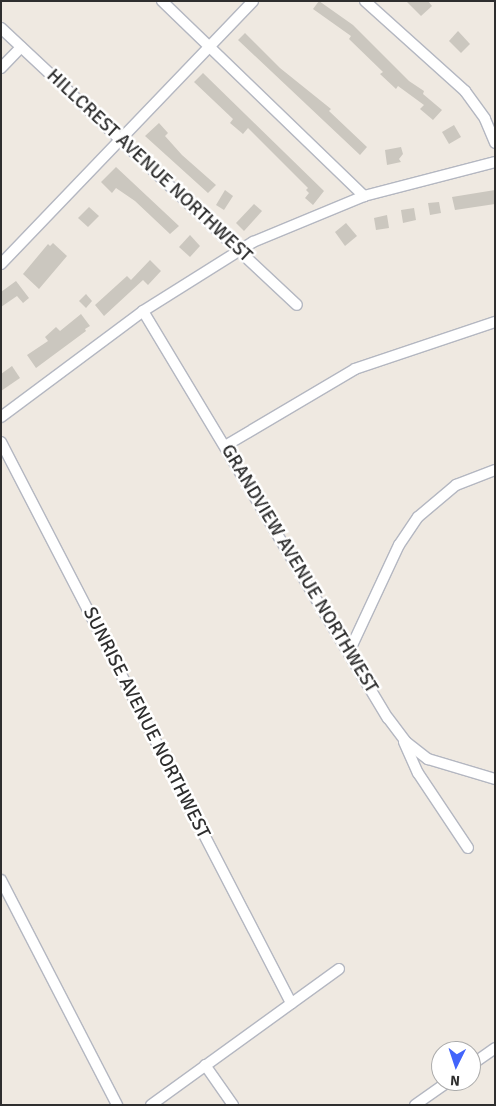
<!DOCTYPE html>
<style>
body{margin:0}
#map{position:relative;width:496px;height:1106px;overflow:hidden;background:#efe9e1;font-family:Signika,sans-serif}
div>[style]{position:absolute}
.building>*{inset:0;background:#cbc7bf}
.roads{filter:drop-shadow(1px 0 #b4b7c1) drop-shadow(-1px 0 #b4b7c1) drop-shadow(0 1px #b4b7c1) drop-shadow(0 -1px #b4b7c1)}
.minor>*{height:10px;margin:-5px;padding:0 5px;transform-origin:5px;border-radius:5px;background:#fff}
span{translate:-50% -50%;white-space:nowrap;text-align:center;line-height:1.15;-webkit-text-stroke:5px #fff;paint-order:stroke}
.street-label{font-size:19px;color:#2e2e2e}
.frame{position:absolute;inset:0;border:2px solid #2e2e2e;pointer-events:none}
.north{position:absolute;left:431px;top:1041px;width:50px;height:50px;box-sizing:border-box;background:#fff;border:1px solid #ababab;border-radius:50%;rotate:184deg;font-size:14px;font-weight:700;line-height:20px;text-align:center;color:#2e2e2e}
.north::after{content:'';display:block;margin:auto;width:18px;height:22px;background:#4264fb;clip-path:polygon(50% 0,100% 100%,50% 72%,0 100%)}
</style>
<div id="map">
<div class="building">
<div style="clip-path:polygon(319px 1px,353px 25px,409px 81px,424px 91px,423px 94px,442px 110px,433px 120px,420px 109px,424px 105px,398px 86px,396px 89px,380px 74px,383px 72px,349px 39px,351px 36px,313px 9px)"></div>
<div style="clip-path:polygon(406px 1px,428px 1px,432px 6px,421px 16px)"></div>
<div style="clip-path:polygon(458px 31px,470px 44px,461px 53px,449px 41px)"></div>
<div style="clip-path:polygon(245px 33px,280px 68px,331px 109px,329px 111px,367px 147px,360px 155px,238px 40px)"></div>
<div style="clip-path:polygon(203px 73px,324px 191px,313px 205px,305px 198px,309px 193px,306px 190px,308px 188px,248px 128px,243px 134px,230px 123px,233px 119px,194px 82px)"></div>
<div style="clip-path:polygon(159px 123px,168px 133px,165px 136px,182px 155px,216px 185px,208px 193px,145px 136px)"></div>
<div style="clip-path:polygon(454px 125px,461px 137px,449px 144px,442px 132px)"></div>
<div style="clip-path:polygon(401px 147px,403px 154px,399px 159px,401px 162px,387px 165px,385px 150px)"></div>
<div style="clip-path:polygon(116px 167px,179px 226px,170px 234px,135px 201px,116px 188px,112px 193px,101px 182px)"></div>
<div style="clip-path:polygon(225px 190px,233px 196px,224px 210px,216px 205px)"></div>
<div style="clip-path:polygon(495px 190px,495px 204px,455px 210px,452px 197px)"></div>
<div style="clip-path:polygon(439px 202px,441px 213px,430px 215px,428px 203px)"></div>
<div style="clip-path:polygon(254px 204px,262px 211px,244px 231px,236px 223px)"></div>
<div style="clip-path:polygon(89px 207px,99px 216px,88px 227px,78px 218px)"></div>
<div style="clip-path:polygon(414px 208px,416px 220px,403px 223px,401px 210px)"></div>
<div style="clip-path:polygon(387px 215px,389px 228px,376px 230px,374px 218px)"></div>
<div style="clip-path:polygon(346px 223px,357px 236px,345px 246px,335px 232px)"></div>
<div style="clip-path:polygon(190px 235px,200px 246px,190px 257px,179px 247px)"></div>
<div style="clip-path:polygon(53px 243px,67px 256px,39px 289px,23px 274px,48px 244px,50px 246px)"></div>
<div style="clip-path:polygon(150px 260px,161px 271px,148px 285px,143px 280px,104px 316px,95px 305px,127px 276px,131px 280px)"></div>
<div style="clip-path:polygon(16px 281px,29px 298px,23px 303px,17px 296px,1px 307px,1px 292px)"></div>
<div style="clip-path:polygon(86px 294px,92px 301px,86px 308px,79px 301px)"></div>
<div style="clip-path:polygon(81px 314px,90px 326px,85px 329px,86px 331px,36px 368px,27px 355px,48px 341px,45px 337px,56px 327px,60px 331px)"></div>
<div style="clip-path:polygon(12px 366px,20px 378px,1px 391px,1px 374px)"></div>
</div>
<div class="roads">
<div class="minor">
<div style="left:162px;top:1px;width:281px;rotate:44deg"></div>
<div style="left:365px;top:1px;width:135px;rotate:42deg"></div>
<div style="left:465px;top:91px;width:34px;rotate:54deg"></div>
<div style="left:485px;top:119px;width:26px;rotate:67deg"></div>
<div style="left:1px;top:28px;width:405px;rotate:43.1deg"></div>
<div style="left:1px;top:68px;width:29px;rotate:-46deg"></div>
<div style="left:1px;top:264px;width:364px;rotate:-46.2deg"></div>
<div style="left:143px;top:311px;width:475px;rotate:59deg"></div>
<div style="left:388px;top:718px;width:30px;rotate:53deg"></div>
<div style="left:406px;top:742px;width:28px;rotate:38deg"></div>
<div style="left:428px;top:759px;width:70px;rotate:16.6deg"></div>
<div style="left:1px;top:417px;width:177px;rotate:-36.7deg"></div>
<div style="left:143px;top:311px;width:130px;rotate:-32.1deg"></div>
<div style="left:253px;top:242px;width:120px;rotate:-22.5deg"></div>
<div style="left:364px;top:196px;width:135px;rotate:-14.5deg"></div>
<div style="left:1px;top:442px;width:632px;rotate:62.66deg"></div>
<div style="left:225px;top:446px;width:151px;rotate:-30.6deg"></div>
<div style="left:355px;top:369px;width:148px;rotate:-18.6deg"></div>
<div style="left:349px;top:652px;width:118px;rotate:-65deg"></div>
<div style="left:399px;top:545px;width:34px;rotate:-56deg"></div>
<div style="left:418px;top:517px;width:50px;rotate:-40.1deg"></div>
<div style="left:456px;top:485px;width:42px;rotate:-21deg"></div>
<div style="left:404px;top:742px;width:34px;rotate:66deg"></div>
<div style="left:418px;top:773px;width:90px;rotate:56.3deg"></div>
<div style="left:1px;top:880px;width:253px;rotate:62.7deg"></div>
<div style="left:205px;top:1065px;width:49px;rotate:55deg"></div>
<div style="left:471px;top:1065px;width:29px;rotate:-35deg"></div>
<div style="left:151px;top:1105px;width:232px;rotate:-35.9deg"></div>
<div style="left:415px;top:1105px;width:42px;rotate:-35.2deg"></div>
</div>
</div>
<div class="street-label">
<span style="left:149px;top:166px;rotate:43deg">HILLCREST AVENUE NORTHWEST</span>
<span style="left:299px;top:569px;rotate:59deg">GRANDVIEW AVENUE NORTHWEST</span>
<span style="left:146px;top:723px;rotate:63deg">SUNRISE AVENUE NORTHWEST</span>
</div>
<div class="frame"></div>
<div class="north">N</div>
</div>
